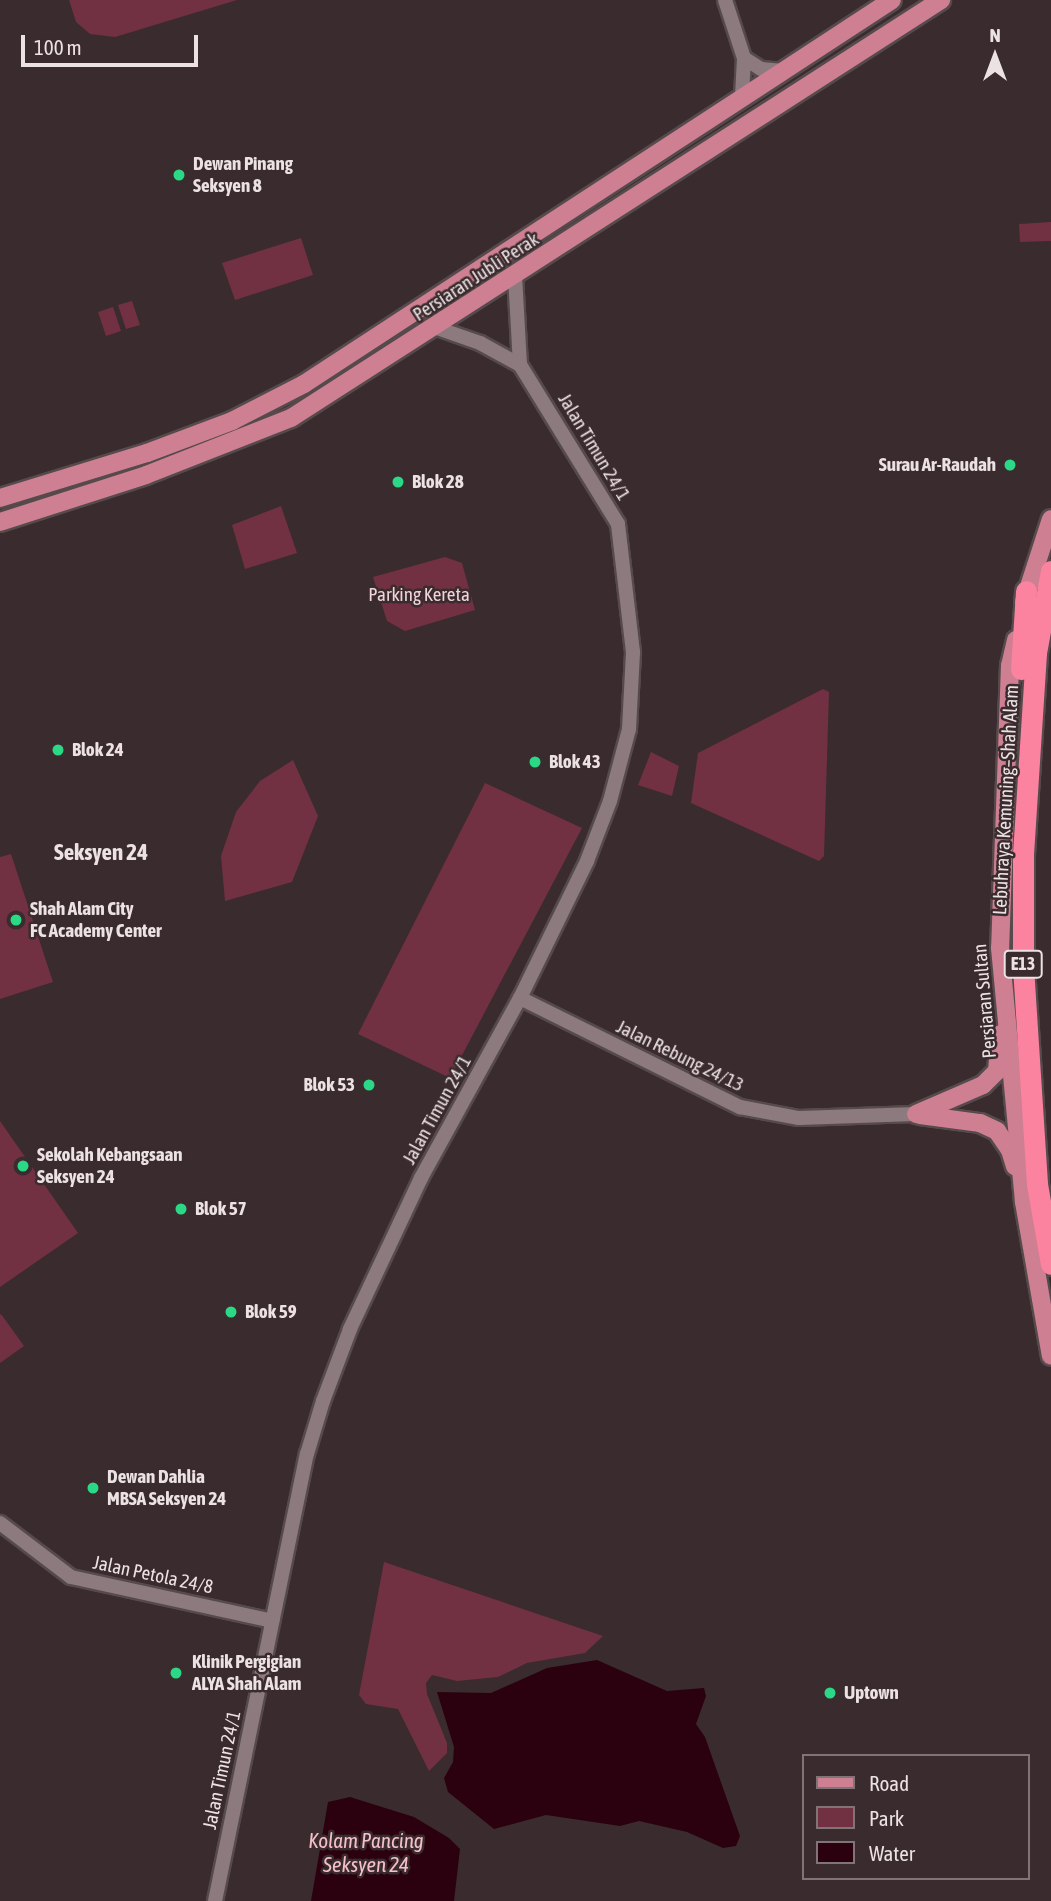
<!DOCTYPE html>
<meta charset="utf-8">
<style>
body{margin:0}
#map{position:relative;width:1051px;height:1901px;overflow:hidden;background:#3a2b2e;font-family:"Asap Condensed",sans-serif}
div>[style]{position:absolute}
.green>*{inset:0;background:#713142}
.water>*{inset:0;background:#2c010f}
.roads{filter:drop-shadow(2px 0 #564a4c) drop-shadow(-2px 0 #564a4c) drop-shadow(0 2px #564a4c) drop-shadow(0 -2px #564a4c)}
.minor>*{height:14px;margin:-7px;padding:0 7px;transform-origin:7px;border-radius:7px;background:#8c7a7e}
.major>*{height:18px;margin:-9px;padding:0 9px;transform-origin:9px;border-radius:9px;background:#cf7f92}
.highway>*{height:21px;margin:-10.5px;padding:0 10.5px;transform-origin:10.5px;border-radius:10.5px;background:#fb83a0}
.dots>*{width:19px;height:19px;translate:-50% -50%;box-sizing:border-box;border:4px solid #3a2b2e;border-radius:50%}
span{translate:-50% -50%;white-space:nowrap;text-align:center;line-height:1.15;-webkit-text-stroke:5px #3a2b2e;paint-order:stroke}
.shield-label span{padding:2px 5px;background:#3a2b2e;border:2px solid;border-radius:5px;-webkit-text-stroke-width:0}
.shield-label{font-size:18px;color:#ece2e4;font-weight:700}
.poi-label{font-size:19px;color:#ece2e4;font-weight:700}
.left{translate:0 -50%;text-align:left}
.right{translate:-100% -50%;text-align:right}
.street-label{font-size:19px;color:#ece2e4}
.park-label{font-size:19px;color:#efd4d9}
.water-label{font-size:21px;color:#f5c0ca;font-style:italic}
.quarter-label{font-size:23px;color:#ece2e4;font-weight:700}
.legend{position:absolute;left:802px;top:1754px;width:228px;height:126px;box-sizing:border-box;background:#3a2b2e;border:2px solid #817477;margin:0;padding:9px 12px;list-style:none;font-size:21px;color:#ece2e4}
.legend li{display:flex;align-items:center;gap:14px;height:35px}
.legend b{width:35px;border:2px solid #817477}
.north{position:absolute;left:960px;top:21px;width:70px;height:70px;-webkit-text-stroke:5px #3a2b2e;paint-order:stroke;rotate:0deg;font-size:19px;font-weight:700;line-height:28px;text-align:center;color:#ece2e4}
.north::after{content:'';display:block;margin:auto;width:24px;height:32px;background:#ece2e4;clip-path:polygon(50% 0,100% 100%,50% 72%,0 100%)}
.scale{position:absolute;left:21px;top:35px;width:177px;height:32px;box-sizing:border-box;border:4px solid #ece2e4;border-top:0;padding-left:9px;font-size:21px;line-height:24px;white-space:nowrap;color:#ece2e4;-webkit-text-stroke:5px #3a2b2e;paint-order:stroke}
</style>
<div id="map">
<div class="green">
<div style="clip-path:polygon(69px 0,237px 0,115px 37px,90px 34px,76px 22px)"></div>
<div style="clip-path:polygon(1051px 222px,1051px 241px,1020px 242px,1019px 224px)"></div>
<div style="clip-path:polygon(301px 238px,313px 275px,235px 300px,222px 263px)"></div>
<div style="clip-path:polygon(132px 301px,140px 325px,126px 329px,118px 305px)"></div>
<div style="clip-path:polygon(113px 307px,121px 331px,106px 336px,98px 312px)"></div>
<div style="clip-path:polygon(281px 506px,297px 553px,245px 569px,232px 525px)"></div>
<div style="clip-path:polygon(445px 557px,462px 563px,475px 610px,405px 631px,387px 621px,373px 577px)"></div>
<div style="clip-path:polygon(823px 689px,829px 692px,824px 856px,819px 861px,691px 803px,698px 753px)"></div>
<div style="clip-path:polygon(651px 752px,679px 766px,672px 796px,638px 785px)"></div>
<div style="clip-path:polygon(293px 760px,318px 816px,292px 882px,225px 901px,221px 856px,236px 812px,260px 781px)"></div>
<div style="clip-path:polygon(485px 783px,582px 828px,450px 1078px,358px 1034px)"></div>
<div style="clip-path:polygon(11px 854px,53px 982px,0 999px,0 857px)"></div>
<div style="clip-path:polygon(0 1121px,78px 1233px,0 1287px)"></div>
<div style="clip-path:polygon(1px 1314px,24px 1346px,0 1363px,0 1315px)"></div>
<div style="clip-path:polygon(384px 1562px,603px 1636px,585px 1653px,527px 1663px,498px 1677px,457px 1681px,432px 1675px,426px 1683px,427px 1694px,447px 1743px,447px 1753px,429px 1771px,398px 1709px,366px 1704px,359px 1695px)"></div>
</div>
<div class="water">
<div style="clip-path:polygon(597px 1660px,667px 1691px,704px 1688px,706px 1696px,696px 1724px,705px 1737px,740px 1836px,736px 1846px,723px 1848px,687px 1832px,639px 1821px,620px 1826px,546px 1815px,494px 1829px,448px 1792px,444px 1778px,453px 1762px,454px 1747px,437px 1692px,491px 1693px,547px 1668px)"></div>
<div style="clip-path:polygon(350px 1797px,414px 1817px,449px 1838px,460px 1849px,454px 1901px,311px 1901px,328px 1802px)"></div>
</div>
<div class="roads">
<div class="minor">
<div style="left:725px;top:0;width:61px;rotate:71.9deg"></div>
<div style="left:744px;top:58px;width:39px;rotate:93deg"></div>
<div style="left:744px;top:58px;width:20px;rotate:33deg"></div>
<div style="left:761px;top:69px;width:23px;rotate:5deg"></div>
<div style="left:437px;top:328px;width:46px;rotate:19.2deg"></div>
<div style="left:480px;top:343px;width:46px;rotate:28.8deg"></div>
<div style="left:520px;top:998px;width:246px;rotate:26.4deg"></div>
<div style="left:740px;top:1107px;width:60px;rotate:10.6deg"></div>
<div style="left:799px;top:1118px;width:117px;rotate:-2deg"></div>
<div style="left:0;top:1523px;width:89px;rotate:37.3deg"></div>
<div style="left:71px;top:1577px;width:206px;rotate:12.3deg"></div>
<div style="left:215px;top:1901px;width:456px;rotate:-78.4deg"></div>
<div style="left:307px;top:1454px;width:55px;rotate:-73.2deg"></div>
<div style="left:323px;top:1401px;width:77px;rotate:-69.4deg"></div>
<div style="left:350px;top:1329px;width:167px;rotate:-64.8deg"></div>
<div style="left:421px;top:1178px;width:205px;rotate:-61.2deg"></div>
<div style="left:520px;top:998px;width:153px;rotate:-63.9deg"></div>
<div style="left:587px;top:861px;width:64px;rotate:-69deg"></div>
<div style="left:610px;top:801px;width:74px;rotate:-75.2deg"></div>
<div style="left:629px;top:729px;width:77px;rotate:-87deg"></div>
<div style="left:633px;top:652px;width:129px;rotate:-96.7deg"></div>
<div style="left:618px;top:524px;width:187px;rotate:-121.6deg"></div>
<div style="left:520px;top:365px;width:89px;rotate:-93.2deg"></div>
</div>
<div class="major">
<div style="left:0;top:498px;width:154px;rotate:-17deg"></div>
<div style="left:147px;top:453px;width:91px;rotate:-20.6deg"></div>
<div style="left:232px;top:421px;width:81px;rotate:-27.2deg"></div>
<div style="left:304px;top:384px;width:702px;rotate:-33.15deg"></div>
<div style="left:0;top:522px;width:153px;rotate:-17.8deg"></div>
<div style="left:146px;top:475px;width:156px;rotate:-21.5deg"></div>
<div style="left:291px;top:418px;width:773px;rotate:-32.74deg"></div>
<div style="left:1024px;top:602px;width:87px;rotate:-72deg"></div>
<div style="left:1016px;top:640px;width:26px;rotate:103deg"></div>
<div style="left:1010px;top:665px;width:283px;rotate:92deg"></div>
<div style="left:1000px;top:948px;width:255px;rotate:84.6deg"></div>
<div style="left:1024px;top:1202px;width:156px;rotate:80.1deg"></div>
<div style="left:916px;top:1114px;width:73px;rotate:-23.4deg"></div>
<div style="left:983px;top:1085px;width:20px;rotate:-45deg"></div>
<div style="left:997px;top:1071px;width:37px;rotate:-85deg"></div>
<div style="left:920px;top:1115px;width:61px;rotate:7.6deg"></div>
<div style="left:980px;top:1123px;width:19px;rotate:25deg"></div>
<div style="left:997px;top:1131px;width:23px;rotate:56deg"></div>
<div style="left:1010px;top:1150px;width:17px;rotate:73deg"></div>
</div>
<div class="highway">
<div style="left:1051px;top:571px;width:83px;rotate:100.4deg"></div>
<div style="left:1036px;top:653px;width:200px;rotate:93.7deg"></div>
<div style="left:1023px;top:853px;width:114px;rotate:90deg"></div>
<div style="left:1023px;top:967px;width:217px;rotate:86.3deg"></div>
<div style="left:1037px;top:1184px;width:81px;rotate:80.1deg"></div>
<div style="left:1021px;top:669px;width:78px;rotate:-86.3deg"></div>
</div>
</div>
<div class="dots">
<div style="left:179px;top:175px;background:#2ad885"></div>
<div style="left:1010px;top:465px;background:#2ad885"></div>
<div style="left:398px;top:482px;background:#2ad885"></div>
<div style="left:58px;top:750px;background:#2ad885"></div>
<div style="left:535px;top:762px;background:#2ad885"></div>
<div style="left:16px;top:920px;background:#2ad885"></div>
<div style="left:369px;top:1085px;background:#2ad885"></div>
<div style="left:23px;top:1166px;background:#2ad885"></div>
<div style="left:181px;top:1209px;background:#2ad885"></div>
<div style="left:231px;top:1312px;background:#2ad885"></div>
<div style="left:93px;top:1488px;background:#2ad885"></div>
<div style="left:176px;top:1673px;background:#2ad885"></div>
<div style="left:830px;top:1693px;background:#2ad885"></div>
</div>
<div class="shield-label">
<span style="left:1023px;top:964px">E13</span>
</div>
<div class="poi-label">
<span class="left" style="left:193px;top:175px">Dewan Pinang<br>Seksyen 8</span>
<span class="right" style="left:996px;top:465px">Surau Ar-Raudah</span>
<span class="left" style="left:412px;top:482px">Blok 28</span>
<span class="left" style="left:72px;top:750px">Blok 24</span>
<span class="left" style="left:549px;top:762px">Blok 43</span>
<span class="left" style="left:30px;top:920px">Shah Alam City<br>FC Academy Center</span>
<span class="right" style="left:355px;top:1085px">Blok 53</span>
<span class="left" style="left:37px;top:1166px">Sekolah Kebangsaan<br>Seksyen 24</span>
<span class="left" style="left:195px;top:1209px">Blok 57</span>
<span class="left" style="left:245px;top:1312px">Blok 59</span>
<span class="left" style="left:107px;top:1488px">Dewan Dahlia<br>MBSA Seksyen 24</span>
<span class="left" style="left:192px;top:1673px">Klinik Pergigian<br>ALYA Shah Alam</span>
<span class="left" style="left:844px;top:1693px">Uptown</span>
</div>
<div class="street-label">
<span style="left:476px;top:277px;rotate:-33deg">Persiaran Jubli Perak</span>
<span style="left:594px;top:447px;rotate:59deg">Jalan Timun 24/1</span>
<span style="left:1006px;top:800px;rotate:-87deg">Lebuhraya Kemuning–Shah Alam</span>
<span style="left:985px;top:1001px;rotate:-95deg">Persiaran Sultan</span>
<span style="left:680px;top:1056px;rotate:26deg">Jalan Rebung 24/13</span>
<span style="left:437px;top:1110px;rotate:-61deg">Jalan Timun 24/1</span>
<span style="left:153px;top:1575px;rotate:12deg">Jalan Petola 24/8</span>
<span style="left:222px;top:1770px;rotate:-78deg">Jalan Timun 24/1</span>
</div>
<div class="park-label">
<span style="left:419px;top:595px">Parking Kereta</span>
</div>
<div class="water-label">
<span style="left:366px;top:1852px">Kolam Pancing<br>Seksyen 24</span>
</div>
<div class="quarter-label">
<span style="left:101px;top:852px">Seksyen 24</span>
</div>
<ul class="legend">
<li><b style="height:9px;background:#cf7f92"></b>Road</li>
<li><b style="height:19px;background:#713142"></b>Park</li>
<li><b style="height:19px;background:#2c010f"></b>Water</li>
</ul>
<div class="north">N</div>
<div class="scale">100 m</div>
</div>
